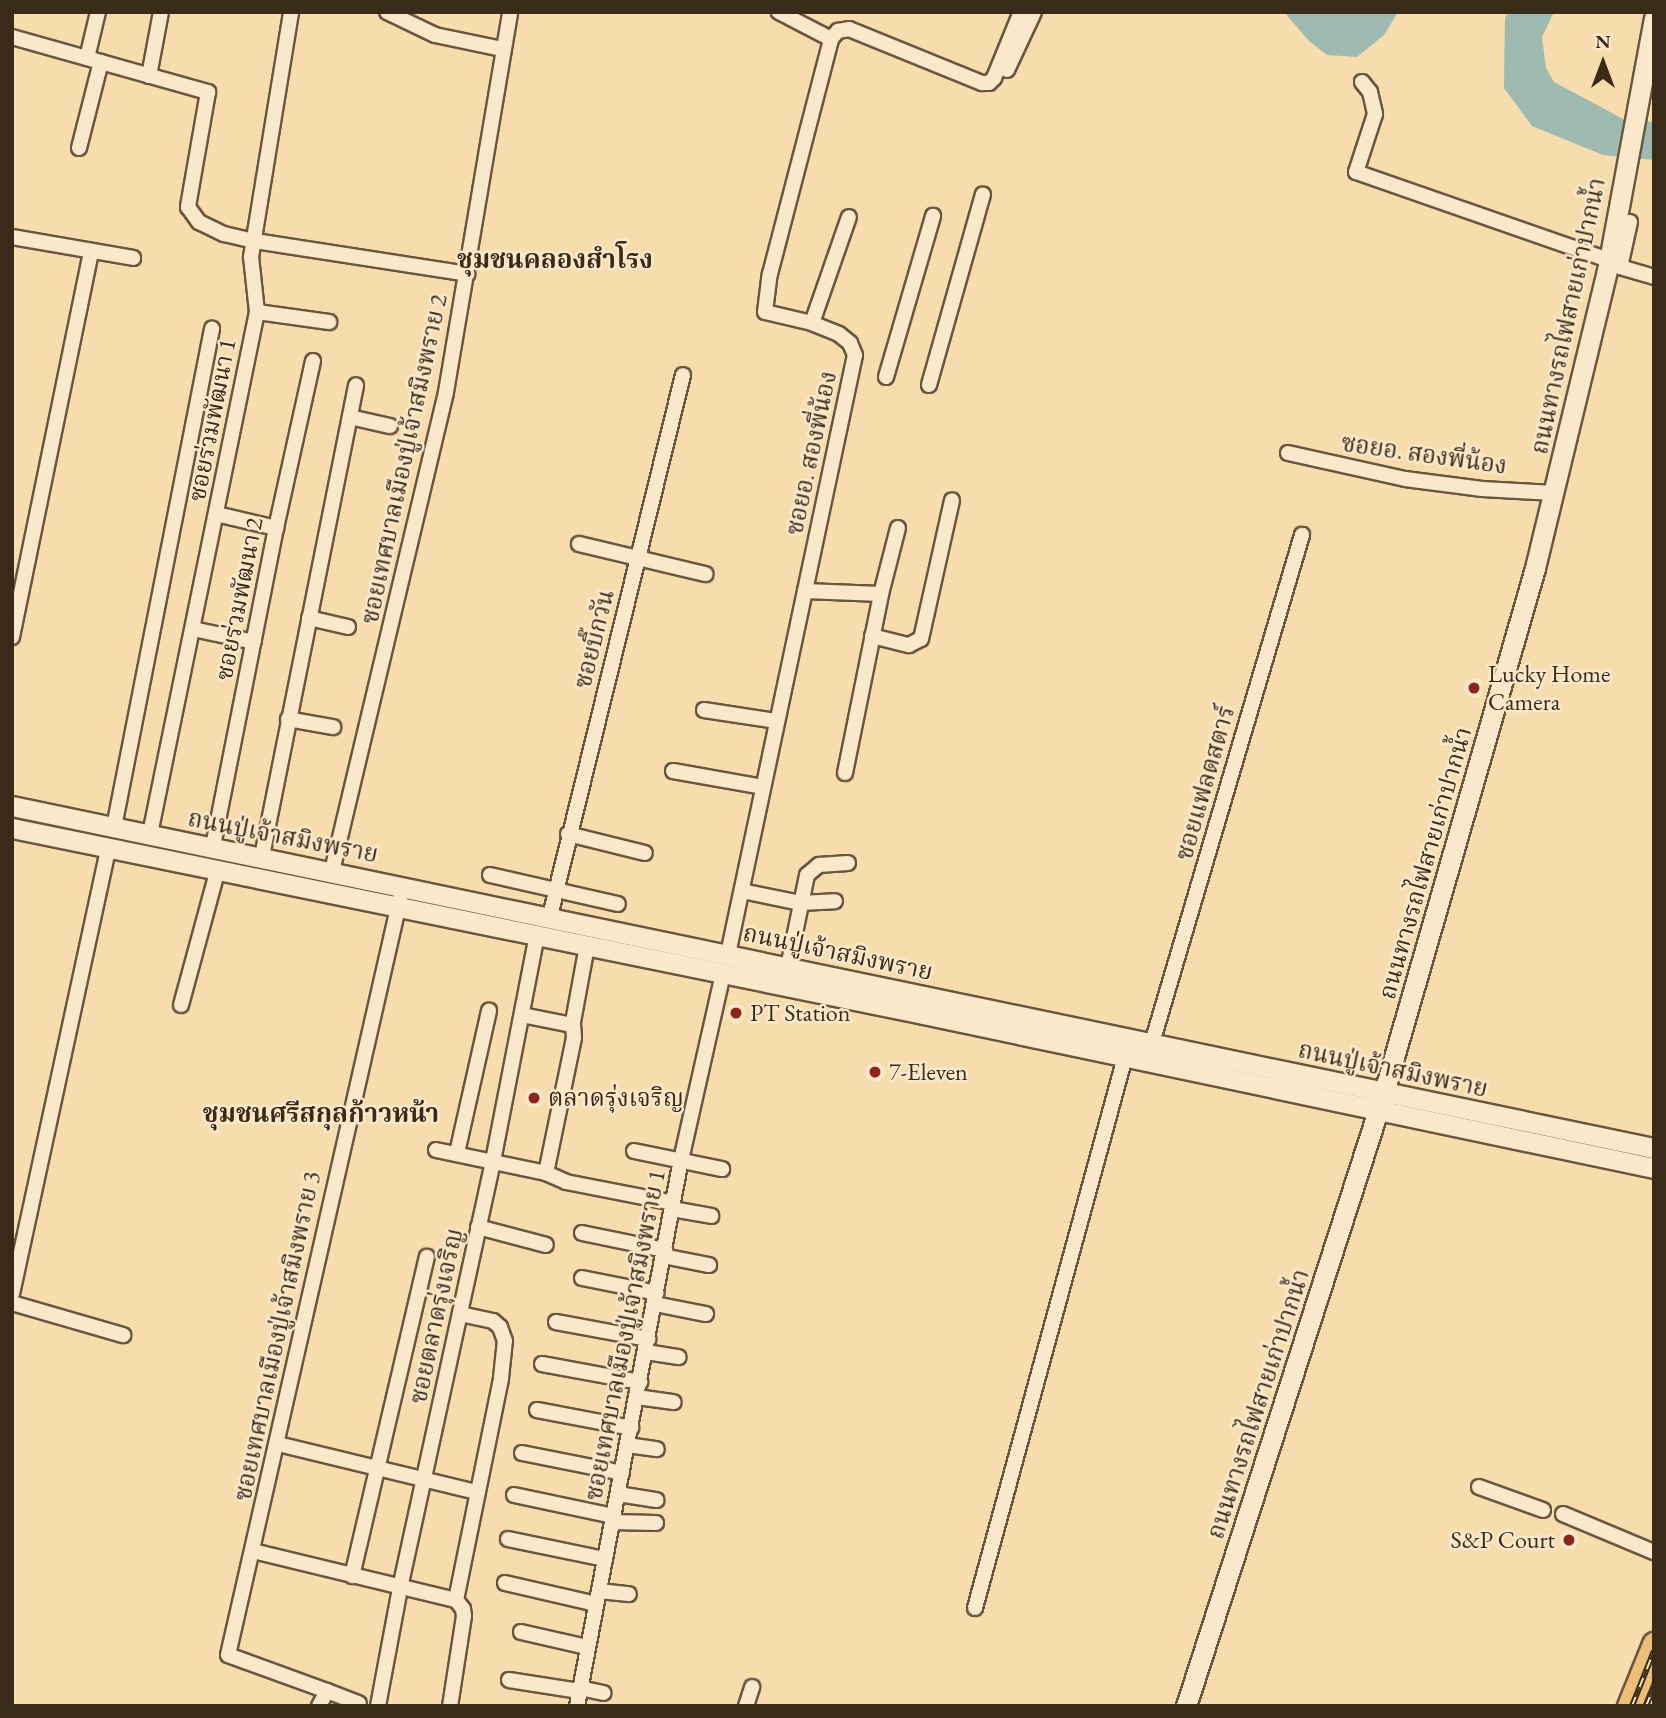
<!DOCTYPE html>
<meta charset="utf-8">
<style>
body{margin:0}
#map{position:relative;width:1666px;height:1718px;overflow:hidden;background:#f7dcae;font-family:"EB Garamond","Noto Serif Thai",serif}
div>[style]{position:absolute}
.water>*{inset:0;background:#9ebab0}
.roads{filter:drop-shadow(2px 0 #69563e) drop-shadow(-2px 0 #69563e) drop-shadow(0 2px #69563e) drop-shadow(0 -2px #69563e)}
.minor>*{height:14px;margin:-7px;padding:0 7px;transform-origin:7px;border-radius:7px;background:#fae8ca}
.secondary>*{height:19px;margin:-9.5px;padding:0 9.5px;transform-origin:9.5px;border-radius:9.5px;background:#fae8ca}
.trunk>*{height:23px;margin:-11.5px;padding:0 11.5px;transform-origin:11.5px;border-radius:11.5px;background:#ecbe77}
.rail>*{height:6px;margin-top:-3px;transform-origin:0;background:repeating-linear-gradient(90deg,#fae8ca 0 10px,#3a2a18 0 20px);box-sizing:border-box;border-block:2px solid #3a2a18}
.dots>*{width:19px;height:19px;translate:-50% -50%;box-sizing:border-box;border:4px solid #fae8ca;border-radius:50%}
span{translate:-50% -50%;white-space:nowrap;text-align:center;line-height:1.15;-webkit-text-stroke:5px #fae8ca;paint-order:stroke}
.street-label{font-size:24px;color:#3a2a18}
.poi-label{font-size:24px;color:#3a2a18}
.left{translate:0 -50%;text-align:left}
.right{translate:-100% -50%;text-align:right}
.neighbourhood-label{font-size:26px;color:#3a2a18;font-weight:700}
.frame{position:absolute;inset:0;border:14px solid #3a2a18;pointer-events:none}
.north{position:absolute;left:1568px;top:28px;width:70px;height:70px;-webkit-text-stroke:5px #fae8ca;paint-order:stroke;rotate:0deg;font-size:19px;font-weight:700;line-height:28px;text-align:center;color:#3a2a18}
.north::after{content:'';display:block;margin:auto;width:24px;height:32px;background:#3a2a18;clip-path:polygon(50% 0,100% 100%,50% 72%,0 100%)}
</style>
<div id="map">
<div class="water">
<div style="clip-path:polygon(1284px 12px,1398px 12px,1384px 35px,1357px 57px,1327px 55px,1309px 41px)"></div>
<div style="clip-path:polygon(1508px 12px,1554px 12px,1542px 37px,1546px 68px,1554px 82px,1625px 120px,1654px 122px,1654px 160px,1603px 155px,1532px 126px,1504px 88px,1505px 18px)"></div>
</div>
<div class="roads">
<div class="minor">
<div style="left:387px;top:12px;width:53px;rotate:25.6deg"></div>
<div style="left:435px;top:35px;width:68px;rotate:11.8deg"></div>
<div style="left:12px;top:37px;width:204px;rotate:15.7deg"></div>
<div style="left:208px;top:92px;width:117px;rotate:99.9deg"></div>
<div style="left:188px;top:207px;width:19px;rotate:54deg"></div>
<div style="left:199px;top:222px;width:28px;rotate:26deg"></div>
<div style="left:224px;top:234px;width:32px;rotate:13deg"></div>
<div style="left:255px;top:241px;width:215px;rotate:8.8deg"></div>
<div style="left:831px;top:39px;width:11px;rotate:-49deg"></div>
<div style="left:838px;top:31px;width:11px;rotate:-10deg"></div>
<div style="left:849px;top:29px;width:144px;rotate:22.1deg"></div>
<div style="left:982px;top:83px;width:7px"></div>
<div style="left:989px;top:83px;width:7px;rotate:-45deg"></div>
<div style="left:994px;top:78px;width:71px;rotate:-67.8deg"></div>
<div style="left:87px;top:58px;width:47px;rotate:-76.6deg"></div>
<div style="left:1007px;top:70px;width:64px;rotate:-65deg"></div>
<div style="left:149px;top:76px;width:65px;rotate:-79.4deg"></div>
<div style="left:1362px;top:82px;width:13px;rotate:51deg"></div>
<div style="left:1370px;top:92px;width:23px;rotate:77deg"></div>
<div style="left:1375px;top:114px;width:61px;rotate:108.1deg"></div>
<div style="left:1356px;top:172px;width:267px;rotate:19.2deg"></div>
<div style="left:79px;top:148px;width:89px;rotate:-75.7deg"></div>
<div style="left:1630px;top:222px;width:46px;rotate:102.5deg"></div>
<div style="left:1620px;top:267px;width:35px;rotate:16deg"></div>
<div style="left:12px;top:237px;width:123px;rotate:9.8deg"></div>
<div style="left:257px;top:312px;width:73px;rotate:7.9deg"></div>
<div style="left:812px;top:323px;width:112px;rotate:-70.8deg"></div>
<div style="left:886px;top:377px;width:168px;rotate:-73.7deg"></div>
<div style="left:929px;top:385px;width:198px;rotate:-74.2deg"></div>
<div style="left:350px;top:417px;width:41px;rotate:12.7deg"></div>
<div style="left:1288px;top:453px;width:120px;rotate:12.5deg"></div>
<div style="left:1405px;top:479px;width:78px;rotate:7.4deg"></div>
<div style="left:1482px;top:489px;width:72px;rotate:3.2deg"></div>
<div style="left:216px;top:514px;width:62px;rotate:13.1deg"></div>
<div style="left:579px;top:544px;width:130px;rotate:13.4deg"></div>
<div style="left:805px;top:591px;width:76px;rotate:2.3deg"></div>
<div style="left:881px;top:594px;width:68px;rotate:-75.6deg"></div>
<div style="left:309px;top:618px;width:40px;rotate:13deg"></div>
<div style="left:193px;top:629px;width:62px;rotate:12deg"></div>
<div style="left:872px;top:636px;width:38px;rotate:14deg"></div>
<div style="left:909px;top:645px;width:13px;rotate:-27deg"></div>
<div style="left:921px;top:639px;width:142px;rotate:-77.4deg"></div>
<div style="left:12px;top:637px;width:394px;rotate:-78.4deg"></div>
<div style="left:704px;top:710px;width:74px;rotate:8.6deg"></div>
<div style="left:288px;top:719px;width:46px;rotate:10.1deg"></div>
<div style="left:673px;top:771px;width:91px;rotate:10.1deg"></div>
<div style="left:845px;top:773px;width:183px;rotate:-78.6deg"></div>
<div style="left:114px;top:827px;width:508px;rotate:-78.87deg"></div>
<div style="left:150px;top:834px;width:533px;rotate:-78.42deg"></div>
<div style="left:257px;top:312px;width:55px;rotate:-96.2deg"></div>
<div style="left:251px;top:257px;width:248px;rotate:-80.7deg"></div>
<div style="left:568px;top:834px;width:79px;rotate:13.9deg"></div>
<div style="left:213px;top:846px;width:324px;rotate:-78.8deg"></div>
<div style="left:276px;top:528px;width:171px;rotate:-77.5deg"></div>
<div style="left:262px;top:856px;width:480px;rotate:-78.7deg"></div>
<div style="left:332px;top:871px;width:492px;rotate:-76.6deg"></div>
<div style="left:446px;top:392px;width:385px;rotate:-80.4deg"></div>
<div style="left:490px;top:875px;width:131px;rotate:12.8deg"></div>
<div style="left:742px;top:891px;width:59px;rotate:11.7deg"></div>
<div style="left:800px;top:903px;width:35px;rotate:-3deg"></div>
<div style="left:550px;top:916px;width:557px;rotate:-76.19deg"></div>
<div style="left:728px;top:954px;width:612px;rotate:-78.03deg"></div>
<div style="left:855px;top:355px;width:13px;rotate:-113deg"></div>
<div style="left:850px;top:343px;width:14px;rotate:-141deg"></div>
<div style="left:839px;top:334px;width:29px;rotate:-158deg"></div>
<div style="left:812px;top:323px;width:48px;rotate:-166.8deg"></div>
<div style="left:765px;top:312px;width:38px;rotate:-83deg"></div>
<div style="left:770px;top:274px;width:243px;rotate:-75.4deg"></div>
<div style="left:831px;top:39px;width:59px;rotate:-152.6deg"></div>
<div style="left:788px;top:967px;width:94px;rotate:-78.3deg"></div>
<div style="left:807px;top:875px;width:16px;rotate:-40deg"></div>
<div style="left:819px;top:865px;width:29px;rotate:-4deg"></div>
<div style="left:181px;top:1005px;width:141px;rotate:-74.8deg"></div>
<div style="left:522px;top:1015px;width:51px;rotate:11.3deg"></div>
<div style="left:1152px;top:1043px;width:530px;rotate:-73.55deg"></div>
<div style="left:436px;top:1150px;width:112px;rotate:11.8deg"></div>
<div style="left:546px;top:1173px;width:22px;rotate:24deg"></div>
<div style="left:566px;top:1182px;width:109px;rotate:11.1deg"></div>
<div style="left:634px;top:1151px;width:90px;rotate:11.6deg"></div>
<div style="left:457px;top:1153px;width:146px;rotate:-77.3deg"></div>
<div style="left:546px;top:1173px;width:138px;rotate:-78.3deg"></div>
<div style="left:574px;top:1038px;width:16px;rotate:-94deg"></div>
<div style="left:573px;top:1022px;width:77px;rotate:-79.6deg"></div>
<div style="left:672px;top:1209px;width:40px;rotate:10deg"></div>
<div style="left:478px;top:1227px;width:70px;rotate:14.8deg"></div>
<div style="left:582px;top:1233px;width:85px;rotate:11.6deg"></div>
<div style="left:663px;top:1256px;width:47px;rotate:11.1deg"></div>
<div style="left:582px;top:1278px;width:76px;rotate:11.3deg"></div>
<div style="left:12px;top:1294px;width:457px;rotate:-77.8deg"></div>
<div style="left:12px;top:1303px;width:116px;rotate:16.1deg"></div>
<div style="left:655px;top:1304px;width:52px;rotate:11.1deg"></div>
<div style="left:556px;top:1322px;width:94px;rotate:10.5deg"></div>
<div style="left:646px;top:1352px;width:33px;rotate:9deg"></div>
<div style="left:542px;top:1364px;width:100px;rotate:10.4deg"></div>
<div style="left:637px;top:1397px;width:37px;rotate:8deg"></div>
<div style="left:537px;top:1410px;width:96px;rotate:10.8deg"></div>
<div style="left:278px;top:1444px;width:205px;rotate:13.6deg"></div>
<div style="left:627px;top:1445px;width:30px;rotate:8deg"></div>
<div style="left:522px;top:1453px;width:102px;rotate:11.3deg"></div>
<div style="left:1479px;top:1487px;width:68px;rotate:19.8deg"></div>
<div style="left:618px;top:1494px;width:39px;rotate:9deg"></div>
<div style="left:514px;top:1495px;width:102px;rotate:11.9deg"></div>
<div style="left:1563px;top:1514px;width:99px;rotate:22.7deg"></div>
<div style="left:612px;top:1522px;width:44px;rotate:1.3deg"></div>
<div style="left:508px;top:1539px;width:99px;rotate:11.7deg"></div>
<div style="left:253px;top:1551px;width:209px;rotate:13.6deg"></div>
<div style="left:456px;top:1600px;width:11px;rotate:52deg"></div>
<div style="left:463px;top:1609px;width:7px;rotate:82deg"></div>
<div style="left:464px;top:1616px;width:91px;rotate:98.8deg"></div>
<div style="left:352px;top:1576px;width:328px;rotate:-76.8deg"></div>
<div style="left:505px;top:1583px;width:93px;rotate:13deg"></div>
<div style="left:599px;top:1591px;width:30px;rotate:6deg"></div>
<div style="left:456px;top:1600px;width:227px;rotate:-78.5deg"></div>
<div style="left:501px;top:1378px;width:37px;rotate:-84deg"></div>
<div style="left:505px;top:1341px;width:15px;rotate:-110deg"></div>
<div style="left:500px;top:1327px;width:9px;rotate:-139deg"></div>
<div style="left:493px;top:1321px;width:34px;rotate:-168deg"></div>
<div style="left:975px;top:1608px;width:571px;rotate:-74.77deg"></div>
<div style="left:521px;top:1632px;width:68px;rotate:12.8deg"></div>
<div style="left:509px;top:1680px;width:71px;rotate:8.9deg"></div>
<div style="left:580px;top:1688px;width:24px;rotate:12deg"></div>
<div style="left:327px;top:1691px;width:34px;rotate:21deg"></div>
<div style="left:319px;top:1706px;width:17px;rotate:-62deg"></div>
<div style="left:327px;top:1691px;width:105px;rotate:-160deg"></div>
<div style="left:228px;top:1655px;width:775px;rotate:-77.18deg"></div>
<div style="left:378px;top:1706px;width:120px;rotate:-79.4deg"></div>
<div style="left:400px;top:1588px;width:437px;rotate:-77.7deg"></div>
<div style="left:493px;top:1161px;width:230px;rotate:-79deg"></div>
<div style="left:577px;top:1706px;width:556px;rotate:-79.22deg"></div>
<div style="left:681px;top:1160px;width:192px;rotate:-77.3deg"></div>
<div style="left:746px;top:1706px;width:20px;rotate:-72deg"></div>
</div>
<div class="secondary">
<div style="left:12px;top:806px;width:1677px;rotate:11.77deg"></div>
<div style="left:12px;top:828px;width:930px;rotate:11.54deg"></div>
<div style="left:923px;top:1014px;width:747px;rotate:11.9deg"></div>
<div style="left:1186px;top:1706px;width:645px;rotate:-72.13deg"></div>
<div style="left:1384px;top:1092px;width:545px;rotate:-73.92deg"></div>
<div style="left:1535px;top:568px;width:311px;rotate:-76.4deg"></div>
<div style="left:1608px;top:266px;width:252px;rotate:-79.5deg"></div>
</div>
<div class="trunk">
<div style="left:1629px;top:1706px;width:67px;rotate:-68deg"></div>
</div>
</div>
<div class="rail">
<div style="left:1632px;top:1706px;width:59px;rotate:-68.2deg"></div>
<div style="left:1646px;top:1706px;width:21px;rotate:-67deg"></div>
</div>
<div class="dots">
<div style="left:1474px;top:688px;background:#8f2418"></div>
<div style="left:736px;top:1013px;background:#8f2418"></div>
<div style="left:875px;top:1072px;background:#8f2418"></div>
<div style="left:534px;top:1098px;background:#8f2418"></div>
<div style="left:1569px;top:1540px;background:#8f2418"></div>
</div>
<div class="street-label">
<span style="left:1568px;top:316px;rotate:-78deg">ถนนทางรถไฟสายเก่าปากน้ำ</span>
<span style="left:212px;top:420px;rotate:-79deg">ซอยร่วมพัฒนา 1</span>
<span style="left:811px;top:453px;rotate:-78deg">ซอยอ. สองพี่น้อง</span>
<span style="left:1424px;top:454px;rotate:8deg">ซอยอ. สองพี่น้อง</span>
<span style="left:404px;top:459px;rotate:-78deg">ซอยเทศบาลเมืองปู่เจ้าสมิงพราย 2</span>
<span style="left:239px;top:599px;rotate:-79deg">ซอยร่วมพัฒนา 2</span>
<span style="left:594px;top:639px;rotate:-76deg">ซอยบิ๊กวัน</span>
<span style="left:1205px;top:783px;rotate:-74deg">ซอยแฟลตสตาร์</span>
<span style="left:283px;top:836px;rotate:11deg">ถนนปู่เจ้าสมิงพราย</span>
<span style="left:1425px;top:863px;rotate:-74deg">ถนนทางรถไฟสายเก่าปากน้ำ</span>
<span style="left:838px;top:952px;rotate:12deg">ถนนปู่เจ้าสมิงพราย</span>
<span style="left:1393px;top:1069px;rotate:12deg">ถนนปู่เจ้าสมิงพราย</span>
<span style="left:436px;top:1316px;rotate:-78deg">ซอยตลาดรุ่งเจริญ</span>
<span style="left:625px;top:1335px;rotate:-79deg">ซอยเทศบาลเมืองปู่เจ้าสมิงพราย 1</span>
<span style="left:277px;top:1336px;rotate:-78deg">ซอยเทศบาลเมืองปู่เจ้าสมิงพราย 3</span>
<span style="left:1258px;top:1404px;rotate:-72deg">ถนนทางรถไฟสายเก่าปากน้ำ</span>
</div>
<div class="poi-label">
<span class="left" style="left:1488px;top:688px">Lucky Home<br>Camera</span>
<span class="left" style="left:750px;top:1013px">PT Station</span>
<span class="left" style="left:889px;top:1072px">7-Eleven</span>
<span class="left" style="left:548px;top:1098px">ตลาดรุ่งเจริญ</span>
<span class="right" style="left:1555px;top:1540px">S&amp;P Court</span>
</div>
<div class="neighbourhood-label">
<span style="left:555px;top:260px">ชุมชนคลองสำโรง</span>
<span style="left:321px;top:1114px">ชุมชนศรีสกุลก้าวหน้า</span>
</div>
<div class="frame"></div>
<div class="north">N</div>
</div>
